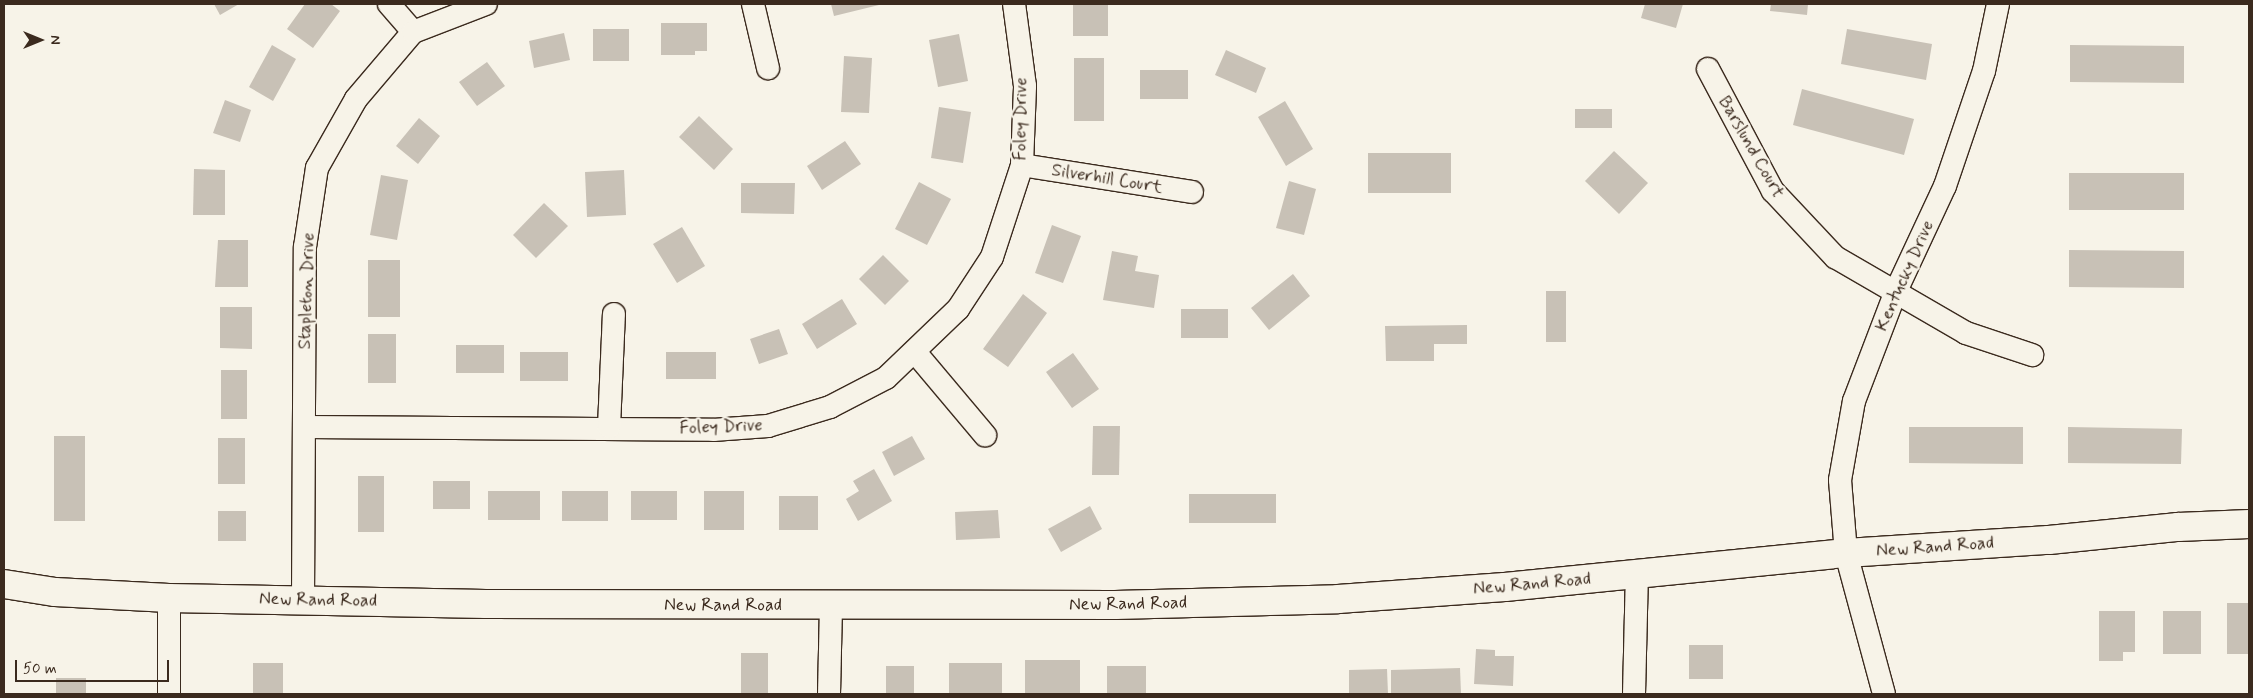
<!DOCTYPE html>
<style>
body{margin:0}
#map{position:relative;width:2253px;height:698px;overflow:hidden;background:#f7f3e8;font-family:Mynerve,sans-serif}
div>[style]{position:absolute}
.building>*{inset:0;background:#c8c1b6}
.roads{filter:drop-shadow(1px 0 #3b2a1e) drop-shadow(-1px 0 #3b2a1e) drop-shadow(0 1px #3b2a1e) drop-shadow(0 -1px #3b2a1e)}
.street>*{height:22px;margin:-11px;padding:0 11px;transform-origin:11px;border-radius:11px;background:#f7f3e8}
.secondary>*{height:28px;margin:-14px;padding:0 14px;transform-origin:14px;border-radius:14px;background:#f7f3e8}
span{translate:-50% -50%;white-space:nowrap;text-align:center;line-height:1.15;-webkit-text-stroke:4.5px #f7f3e8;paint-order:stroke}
.street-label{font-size:18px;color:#3b2a1e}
.frame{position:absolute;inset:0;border:5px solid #3b2a1e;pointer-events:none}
.north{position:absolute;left:15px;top:15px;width:50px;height:50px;-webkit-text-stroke:4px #f7f3e8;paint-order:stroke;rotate:90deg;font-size:14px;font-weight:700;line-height:20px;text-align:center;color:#3b2a1e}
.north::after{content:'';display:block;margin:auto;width:18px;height:22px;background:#3b2a1e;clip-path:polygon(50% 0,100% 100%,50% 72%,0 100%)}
.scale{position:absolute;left:15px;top:660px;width:154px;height:22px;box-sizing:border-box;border:2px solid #3b2a1e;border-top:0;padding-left:6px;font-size:15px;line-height:18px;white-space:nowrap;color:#3b2a1e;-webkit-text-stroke:4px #f7f3e8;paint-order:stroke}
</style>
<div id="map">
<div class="building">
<div style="clip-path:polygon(214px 4px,239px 4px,220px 15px)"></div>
<div style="clip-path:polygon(305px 4px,331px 4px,340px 11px,313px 48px,287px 29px)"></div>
<div style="clip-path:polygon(831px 4px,879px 4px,879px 5px,834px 16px)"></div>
<div style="clip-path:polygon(1073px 4px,1108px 4px,1108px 36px,1073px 36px)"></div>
<div style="clip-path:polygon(1645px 4px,1683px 4px,1676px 28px,1641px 18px)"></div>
<div style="clip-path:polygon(1771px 4px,1808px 4px,1807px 15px,1770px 11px)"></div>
<div style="clip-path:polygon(661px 23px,707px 23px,707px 51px,695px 51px,695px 55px,661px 55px)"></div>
<div style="clip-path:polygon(593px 29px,629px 29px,629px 61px,593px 61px)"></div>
<div style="clip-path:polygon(1847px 29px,1932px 44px,1926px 80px,1841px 64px)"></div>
<div style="clip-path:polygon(564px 33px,570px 60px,534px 68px,529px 41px)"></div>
<div style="clip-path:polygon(959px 34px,968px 81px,938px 87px,929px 40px)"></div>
<div style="clip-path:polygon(272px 45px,296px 59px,273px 101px,249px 87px)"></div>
<div style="clip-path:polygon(2070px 45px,2184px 46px,2184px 83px,2070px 82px)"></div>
<div style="clip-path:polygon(1226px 50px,1266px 68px,1256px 93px,1215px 75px)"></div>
<div style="clip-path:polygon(844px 56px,872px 58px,869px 113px,841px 112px)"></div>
<div style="clip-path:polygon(1074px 58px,1104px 58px,1104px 121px,1074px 121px)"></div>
<div style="clip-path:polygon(487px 62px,505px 86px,477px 106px,459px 82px)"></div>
<div style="clip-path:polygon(1140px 70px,1188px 70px,1188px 99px,1140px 99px)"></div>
<div style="clip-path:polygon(1802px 89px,1914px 119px,1904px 155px,1793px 125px)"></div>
<div style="clip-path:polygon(225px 100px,251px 110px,240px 142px,213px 133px)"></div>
<div style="clip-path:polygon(1285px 101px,1313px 149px,1286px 166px,1258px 117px)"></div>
<div style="clip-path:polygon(939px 107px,971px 112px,963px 163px,931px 158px)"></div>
<div style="clip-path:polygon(1575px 109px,1612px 109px,1612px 128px,1575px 128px)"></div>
<div style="clip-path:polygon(699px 116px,733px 149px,714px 170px,679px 137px)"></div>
<div style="clip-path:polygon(419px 118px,440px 136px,418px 164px,396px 146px)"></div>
<div style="clip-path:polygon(845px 141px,861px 164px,822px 190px,807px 166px)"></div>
<div style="clip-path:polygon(1614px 151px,1648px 183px,1619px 214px,1585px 181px)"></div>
<div style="clip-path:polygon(1368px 153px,1451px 153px,1451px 193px,1368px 193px)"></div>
<div style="clip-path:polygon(194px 169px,225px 170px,225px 215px,193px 215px)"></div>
<div style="clip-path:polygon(624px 170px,626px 215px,587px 217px,585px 172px)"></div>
<div style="clip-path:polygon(2069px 173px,2184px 173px,2184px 210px,2069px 210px)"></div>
<div style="clip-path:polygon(381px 175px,408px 180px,397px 240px,370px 235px)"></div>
<div style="clip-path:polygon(1289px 181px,1316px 189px,1304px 235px,1276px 228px)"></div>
<div style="clip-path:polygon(919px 182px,951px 199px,927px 245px,895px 229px)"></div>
<div style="clip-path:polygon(741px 183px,795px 183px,794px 214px,741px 213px)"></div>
<div style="clip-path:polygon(544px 203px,568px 226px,536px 258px,513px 235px)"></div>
<div style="clip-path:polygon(1052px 225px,1081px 236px,1063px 283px,1035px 273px)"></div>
<div style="clip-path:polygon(682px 227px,705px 266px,677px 283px,653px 244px)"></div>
<div style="clip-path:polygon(218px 240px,248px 240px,248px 287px,215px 287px)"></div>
<div style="clip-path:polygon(2069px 250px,2184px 251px,2184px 288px,2069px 287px)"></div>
<div style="clip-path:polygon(1112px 251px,1138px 256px,1135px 271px,1159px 275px,1154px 308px,1103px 300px)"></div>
<div style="clip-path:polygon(883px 255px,909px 281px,885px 305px,859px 279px)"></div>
<div style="clip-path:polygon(368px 260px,400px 260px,400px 317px,368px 317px)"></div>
<div style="clip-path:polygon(1293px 274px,1310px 296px,1269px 330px,1251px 308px)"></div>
<div style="clip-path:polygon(1546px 291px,1566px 291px,1566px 342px,1546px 342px)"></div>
<div style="clip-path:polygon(1023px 294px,1047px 313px,1008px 367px,983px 349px)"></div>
<div style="clip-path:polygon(842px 299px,857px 324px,817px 349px,802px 324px)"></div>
<div style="clip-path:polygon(220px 307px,252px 307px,252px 349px,220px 348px)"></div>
<div style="clip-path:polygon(1181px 309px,1228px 309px,1228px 338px,1181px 338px)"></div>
<div style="clip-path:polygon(1467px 325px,1467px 344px,1434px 344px,1434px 361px,1386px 361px,1385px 326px)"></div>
<div style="clip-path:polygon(779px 329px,788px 354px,759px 364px,750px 339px)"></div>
<div style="clip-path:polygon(368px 334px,396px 334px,396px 383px,368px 383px)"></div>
<div style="clip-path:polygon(456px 345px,504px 345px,504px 373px,456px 373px)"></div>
<div style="clip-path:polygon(520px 352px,568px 352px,568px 381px,520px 381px)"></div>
<div style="clip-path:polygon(666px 352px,716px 352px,716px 379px,666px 379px)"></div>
<div style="clip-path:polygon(1073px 353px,1099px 389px,1072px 408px,1046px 372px)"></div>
<div style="clip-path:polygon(221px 370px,247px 370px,247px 419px,221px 419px)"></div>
<div style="clip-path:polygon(1093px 426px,1120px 426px,1119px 475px,1092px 475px)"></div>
<div style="clip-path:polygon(1909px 427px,2023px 427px,2023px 464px,1909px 463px)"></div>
<div style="clip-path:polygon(2068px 427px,2182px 429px,2181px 464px,2068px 463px)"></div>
<div style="clip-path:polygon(54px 436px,85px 436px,85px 521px,54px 521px)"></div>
<div style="clip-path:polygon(912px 436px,925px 459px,894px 476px,882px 452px)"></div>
<div style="clip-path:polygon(218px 438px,245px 438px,245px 484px,218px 484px)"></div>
<div style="clip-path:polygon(874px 469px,892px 501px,858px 521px,846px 499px,859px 491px,853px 481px)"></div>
<div style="clip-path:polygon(358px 476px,384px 476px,384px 532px,358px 532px)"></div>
<div style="clip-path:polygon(433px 481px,470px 481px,470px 509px,433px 509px)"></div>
<div style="clip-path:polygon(488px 491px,540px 491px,540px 520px,488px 520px)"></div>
<div style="clip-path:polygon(562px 491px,608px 491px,608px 521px,562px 521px)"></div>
<div style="clip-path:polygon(631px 491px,677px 491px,677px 520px,631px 520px)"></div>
<div style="clip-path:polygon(704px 491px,744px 491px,744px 530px,704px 530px)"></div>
<div style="clip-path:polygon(1189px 494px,1276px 494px,1276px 523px,1189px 523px)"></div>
<div style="clip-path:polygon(779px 496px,818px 496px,818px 530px,779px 530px)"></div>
<div style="clip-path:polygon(1090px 506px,1102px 529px,1061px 552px,1048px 529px)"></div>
<div style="clip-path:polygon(998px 510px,1000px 538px,956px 540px,955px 512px)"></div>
<div style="clip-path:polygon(218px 511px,246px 511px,246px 541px,218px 541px)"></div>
<div style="clip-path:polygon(2227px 603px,2249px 603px,2249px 654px,2227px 654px)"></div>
<div style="clip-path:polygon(2099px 611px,2135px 611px,2135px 652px,2123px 652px,2123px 661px,2099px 661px)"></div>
<div style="clip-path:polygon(2163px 611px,2201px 611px,2201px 654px,2163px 654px)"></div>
<div style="clip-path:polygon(1689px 645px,1723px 645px,1723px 679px,1689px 679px)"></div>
<div style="clip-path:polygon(1476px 649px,1495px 650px,1495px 656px,1514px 656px,1513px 686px,1474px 684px)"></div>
<div style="clip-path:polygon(741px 653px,768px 653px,768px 694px,741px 694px)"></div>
<div style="clip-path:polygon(1025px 660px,1080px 660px,1080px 693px,1025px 693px)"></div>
<div style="clip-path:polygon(253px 663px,283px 663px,283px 694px,253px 694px)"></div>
<div style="clip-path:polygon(949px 663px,1002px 663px,1002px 694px,949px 694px)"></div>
<div style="clip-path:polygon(886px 666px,914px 666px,914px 694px,886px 694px)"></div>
<div style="clip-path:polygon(1107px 666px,1146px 666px,1146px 693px,1107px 693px)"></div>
<div style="clip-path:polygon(1460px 668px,1461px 694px,1391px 694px,1391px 670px)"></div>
<div style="clip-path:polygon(1387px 669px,1388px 694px,1349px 694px,1349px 670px)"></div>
<div style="clip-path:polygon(56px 678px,86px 678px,86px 694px,56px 694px)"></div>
</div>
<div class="roads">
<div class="street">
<div style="left:389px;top:4px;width:37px;rotate:49deg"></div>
<div style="left:753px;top:4px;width:66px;rotate:76.8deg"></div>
<div style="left:1708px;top:69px;width:138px;rotate:62deg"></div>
<div style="left:1773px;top:191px;width:91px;rotate:46.8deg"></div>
<div style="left:1835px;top:257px;width:151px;rotate:30.1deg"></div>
<div style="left:1966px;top:333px;width:70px;rotate:18.4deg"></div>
<div style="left:1022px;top:165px;width:172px;rotate:9deg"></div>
<div style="left:915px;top:352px;width:109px;rotate:49.9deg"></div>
<div style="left:305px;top:427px;width:408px;rotate:0.4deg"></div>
<div style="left:713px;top:430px;width:55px;rotate:-4.2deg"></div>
<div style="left:768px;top:426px;width:65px;rotate:-17deg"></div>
<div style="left:830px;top:407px;width:63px;rotate:-27.4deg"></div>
<div style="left:886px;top:378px;width:100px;rotate:-43.8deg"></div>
<div style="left:958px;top:309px;width:62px;rotate:-56.8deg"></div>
<div style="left:992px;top:257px;width:97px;rotate:-71.9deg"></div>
<div style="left:1022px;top:165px;width:79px;rotate:-87.8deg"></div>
<div style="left:1025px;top:86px;width:83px;rotate:-97.6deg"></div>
<div style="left:609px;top:427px;width:113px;rotate:-87.5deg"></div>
<div style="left:303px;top:599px;width:352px;rotate:-89.7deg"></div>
<div style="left:305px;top:247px;width:80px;rotate:-81.4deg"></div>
<div style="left:317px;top:168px;width:79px;rotate:-60.5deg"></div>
<div style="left:356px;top:99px;width:88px;rotate:-49.6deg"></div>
<div style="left:413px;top:32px;width:78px;rotate:-21deg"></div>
<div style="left:169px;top:694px;width:96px;rotate:-90deg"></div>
<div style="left:829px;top:694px;width:89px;rotate:-88.7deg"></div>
<div style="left:1634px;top:694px;width:119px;rotate:-88.6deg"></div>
<div style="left:1884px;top:694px;width:146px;rotate:-105.1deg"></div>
<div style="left:1846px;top:553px;width:73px;rotate:-94.7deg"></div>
<div style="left:1840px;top:480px;width:80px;rotate:-80deg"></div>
<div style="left:1854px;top:401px;width:118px;rotate:-69.1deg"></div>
<div style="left:1896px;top:291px;width:116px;rotate:-65deg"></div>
<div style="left:1945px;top:186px;width:121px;rotate:-71.3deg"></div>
<div style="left:1984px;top:71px;width:68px;rotate:-78.2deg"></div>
</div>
<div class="secondary">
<div style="left:4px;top:584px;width:52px;rotate:8.9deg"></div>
<div style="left:55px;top:592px;width:114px;rotate:3deg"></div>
<div style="left:169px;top:598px;width:317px;rotate:1.1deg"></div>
<div style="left:486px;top:604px;width:629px;rotate:0.09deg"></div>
<div style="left:1115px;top:605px;width:223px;rotate:-1.5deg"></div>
<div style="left:1338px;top:599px;width:167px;rotate:-4.1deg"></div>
<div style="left:1505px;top:587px;width:343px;rotate:-5.7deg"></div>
<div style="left:1846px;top:553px;width:203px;rotate:-3.7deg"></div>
<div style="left:2049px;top:540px;width:130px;rotate:-5.8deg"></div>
<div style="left:2178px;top:527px;width:71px;rotate:-2.4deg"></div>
</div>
</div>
<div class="street-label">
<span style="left:1021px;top:119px;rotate:-89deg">Foley Drive</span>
<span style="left:1751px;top:147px;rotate:60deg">Barslund Court</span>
<span style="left:1107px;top:179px;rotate:9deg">Silverhill Court</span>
<span style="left:1905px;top:276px;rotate:-66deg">Kentucky Drive</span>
<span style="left:307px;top:291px;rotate:-88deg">Stapleton Drive</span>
<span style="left:721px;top:427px;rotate:-2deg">Foley Drive</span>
<span style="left:1935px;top:547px;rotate:-4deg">New Rand Road</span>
<span style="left:1532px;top:584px;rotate:-5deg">New Rand Road</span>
<span style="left:318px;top:600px;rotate:1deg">New Rand Road</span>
<span style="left:1128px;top:604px;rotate:-1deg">New Rand Road</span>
<span style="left:723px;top:605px">New Rand Road</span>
</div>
<div class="frame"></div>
<div class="north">N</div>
<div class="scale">50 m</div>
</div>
